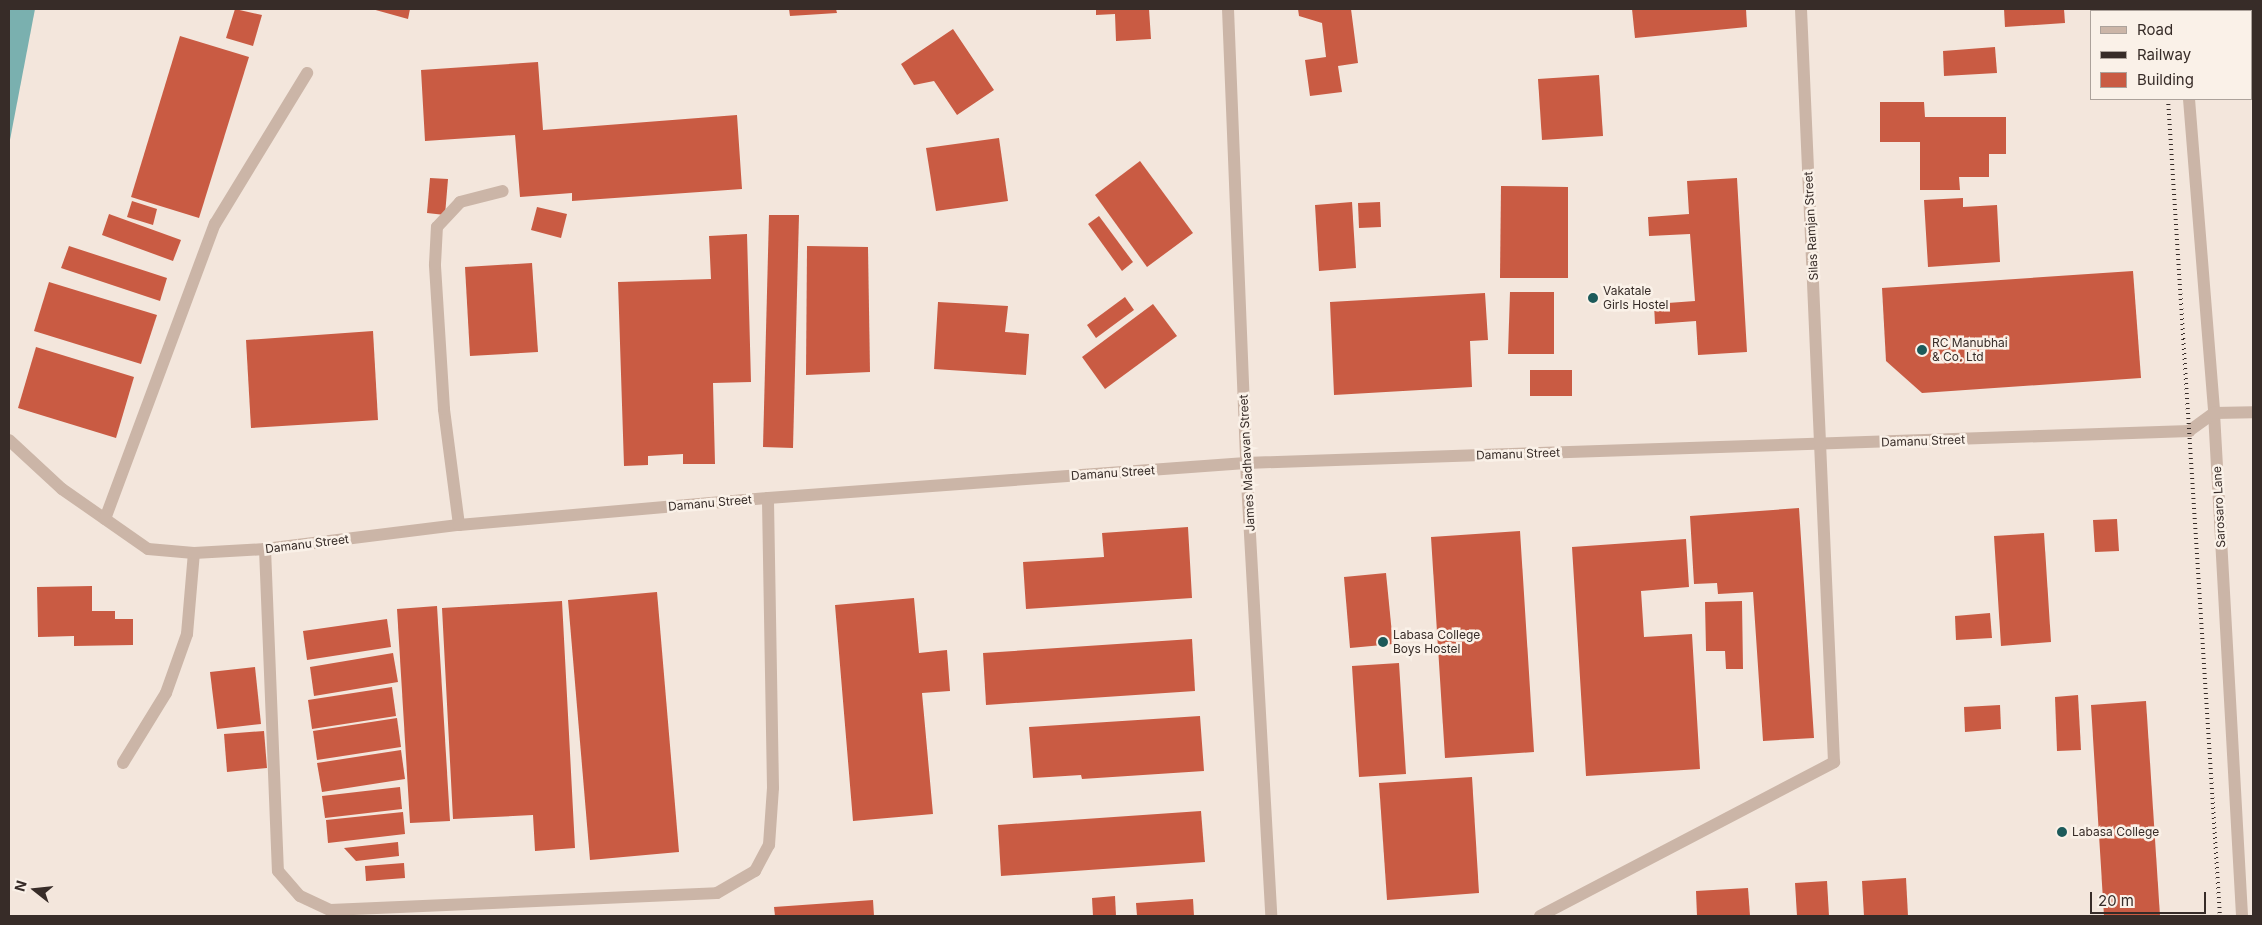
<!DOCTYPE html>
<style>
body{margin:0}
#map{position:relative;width:2262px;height:925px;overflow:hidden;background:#f3e6dc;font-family:Inter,sans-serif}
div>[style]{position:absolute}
.water>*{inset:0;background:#7ab0af}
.building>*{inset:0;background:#c95b43}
.lane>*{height:12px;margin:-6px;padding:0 6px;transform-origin:6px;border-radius:6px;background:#cbb5a7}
.street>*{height:12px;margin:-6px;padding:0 6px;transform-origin:6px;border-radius:6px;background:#cbb5a7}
.rail>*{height:4px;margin-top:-2px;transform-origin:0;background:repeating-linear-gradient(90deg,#372c28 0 1px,transparent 0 5px)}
.dots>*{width:14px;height:14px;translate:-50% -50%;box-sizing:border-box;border:2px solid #faf1e8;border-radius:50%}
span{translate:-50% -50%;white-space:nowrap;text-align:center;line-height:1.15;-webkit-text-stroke:5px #faf1e8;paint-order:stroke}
.street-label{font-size:12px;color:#372c28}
.poi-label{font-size:12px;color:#372c28}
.left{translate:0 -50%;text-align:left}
.frame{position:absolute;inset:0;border:10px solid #372c28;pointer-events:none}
.legend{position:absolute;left:2090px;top:10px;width:162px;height:90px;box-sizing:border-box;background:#faf1e8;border:1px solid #aca29b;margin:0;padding:6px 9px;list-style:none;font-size:15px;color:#372c28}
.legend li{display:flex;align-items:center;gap:10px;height:25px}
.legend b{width:25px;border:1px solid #aca29b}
.north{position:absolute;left:10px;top:865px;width:50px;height:50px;-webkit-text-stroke:4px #faf1e8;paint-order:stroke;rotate:286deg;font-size:14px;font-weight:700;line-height:20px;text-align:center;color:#372c28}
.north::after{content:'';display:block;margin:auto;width:18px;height:22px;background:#372c28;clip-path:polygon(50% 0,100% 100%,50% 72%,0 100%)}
.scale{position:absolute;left:2090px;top:892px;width:116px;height:22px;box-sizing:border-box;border:2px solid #372c28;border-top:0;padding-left:6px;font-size:15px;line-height:18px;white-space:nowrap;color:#372c28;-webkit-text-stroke:4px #faf1e8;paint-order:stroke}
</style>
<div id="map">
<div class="water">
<div style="clip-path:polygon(9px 9px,35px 9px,9px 145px)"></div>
</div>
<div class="building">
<div style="clip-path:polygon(235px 9px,262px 15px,253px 46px,226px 38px)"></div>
<div style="clip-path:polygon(372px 9px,410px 9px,408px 19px)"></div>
<div style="clip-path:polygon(789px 9px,836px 9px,837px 13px,790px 16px)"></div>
<div style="clip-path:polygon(1096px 9px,1149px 9px,1151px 39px,1116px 41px,1115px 14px,1096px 15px)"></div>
<div style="clip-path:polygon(1298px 9px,1351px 9px,1358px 63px,1338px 66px,1342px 92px,1310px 96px,1305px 60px,1326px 57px,1322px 23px,1299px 16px)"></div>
<div style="clip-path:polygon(1632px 9px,1746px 9px,1747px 27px,1635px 38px)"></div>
<div style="clip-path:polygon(2004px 9px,2064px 9px,2065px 23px,2005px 27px)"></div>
<div style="clip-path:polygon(953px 29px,994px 90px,957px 115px,934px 81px,914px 85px,901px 64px)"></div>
<div style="clip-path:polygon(180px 36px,249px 57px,199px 218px,131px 197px)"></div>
<div style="clip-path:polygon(1995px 47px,1997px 73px,1944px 76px,1943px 51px)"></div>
<div style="clip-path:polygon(538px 62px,543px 130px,737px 115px,742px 189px,572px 201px,572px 193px,520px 197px,515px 135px,425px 141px,421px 70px)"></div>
<div style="clip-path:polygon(1599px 75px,1603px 136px,1542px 140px,1538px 79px)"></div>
<div style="clip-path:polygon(1880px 102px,1924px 102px,1925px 117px,2006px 117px,2006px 154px,1989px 154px,1989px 177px,1959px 177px,1960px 190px,1920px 190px,1920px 142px,1880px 142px)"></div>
<div style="clip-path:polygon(999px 138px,1008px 201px,936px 211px,926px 148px)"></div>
<div style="clip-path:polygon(1140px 161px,1193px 233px,1147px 267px,1095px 195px)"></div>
<div style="clip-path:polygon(430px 178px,448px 179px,445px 215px,427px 213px)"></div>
<div style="clip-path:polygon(1737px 178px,1747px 352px,1698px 355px,1696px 321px,1655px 324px,1654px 304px,1695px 301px,1690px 234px,1649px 236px,1648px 217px,1689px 214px,1687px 181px)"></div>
<div style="clip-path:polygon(1501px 186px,1568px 187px,1568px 278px,1500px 278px)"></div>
<div style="clip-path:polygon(1963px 198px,1963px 207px,1997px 205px,2000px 262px,1928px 267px,1924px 200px)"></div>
<div style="clip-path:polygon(132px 201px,157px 209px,153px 225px,127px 217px)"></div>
<div style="clip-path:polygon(1352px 202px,1356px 268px,1319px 271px,1315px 205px)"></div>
<div style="clip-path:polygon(1380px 202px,1381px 227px,1359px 228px,1358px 203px)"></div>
<div style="clip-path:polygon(537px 207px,567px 214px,561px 238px,531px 230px)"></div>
<div style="clip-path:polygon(109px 214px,181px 240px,173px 261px,102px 235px)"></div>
<div style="clip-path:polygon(769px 215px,799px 215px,793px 448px,763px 447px)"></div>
<div style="clip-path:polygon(1099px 216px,1133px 262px,1122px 271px,1088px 224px)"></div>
<div style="clip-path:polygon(747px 234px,751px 382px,713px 383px,715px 464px,683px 464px,683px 454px,648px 456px,648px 465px,624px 466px,618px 282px,711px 279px,709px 236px)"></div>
<div style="clip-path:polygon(69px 246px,167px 278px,160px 301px,61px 268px)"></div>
<div style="clip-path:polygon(807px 246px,868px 247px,870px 372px,806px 375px)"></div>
<div style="clip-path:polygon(532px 263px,538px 352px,470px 356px,465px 267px)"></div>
<div style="clip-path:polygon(2133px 271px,2141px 378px,1922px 393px,1886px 361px,1882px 288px)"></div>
<div style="clip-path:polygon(49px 282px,157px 315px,141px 364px,34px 331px)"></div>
<div style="clip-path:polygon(1510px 292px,1554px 292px,1554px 354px,1508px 354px)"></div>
<div style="clip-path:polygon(1485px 293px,1488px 340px,1470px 341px,1472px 387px,1334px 395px,1330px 302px)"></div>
<div style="clip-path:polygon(1125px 297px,1134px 310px,1096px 338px,1087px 325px)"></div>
<div style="clip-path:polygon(938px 302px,1008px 306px,1005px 332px,1029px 334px,1026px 375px,934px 369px)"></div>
<div style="clip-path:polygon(1153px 304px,1177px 336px,1105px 389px,1082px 357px)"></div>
<div style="clip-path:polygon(373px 331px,378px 420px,251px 428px,246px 340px)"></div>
<div style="clip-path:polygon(36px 347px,134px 377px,116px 438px,18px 408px)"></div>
<div style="clip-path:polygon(1530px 370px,1572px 370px,1572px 396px,1530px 396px)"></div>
<div style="clip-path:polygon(1799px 508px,1814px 738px,1763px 741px,1753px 592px,1718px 594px,1717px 583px,1694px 584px,1690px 516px)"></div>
<div style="clip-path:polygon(2117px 519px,2119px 551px,2095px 552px,2093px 520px)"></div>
<div style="clip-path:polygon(1188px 527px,1192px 598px,1026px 609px,1023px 562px,1104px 557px,1102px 533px)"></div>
<div style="clip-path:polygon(1520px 531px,1534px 752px,1445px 758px,1431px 537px)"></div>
<div style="clip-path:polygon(2044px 533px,2051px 642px,2001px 646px,1994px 536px)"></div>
<div style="clip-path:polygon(1686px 539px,1689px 587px,1641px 591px,1644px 637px,1692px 634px,1700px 769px,1586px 776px,1572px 547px)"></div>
<div style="clip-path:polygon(1386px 573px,1393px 644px,1350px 648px,1344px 577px)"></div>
<div style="clip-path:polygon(92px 586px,92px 611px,115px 611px,115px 619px,133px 619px,133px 645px,74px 646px,74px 636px,38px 637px,37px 587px)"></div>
<div style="clip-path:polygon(657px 592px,679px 852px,590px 860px,568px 600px)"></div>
<div style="clip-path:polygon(914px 598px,919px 653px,947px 650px,950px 691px,922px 693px,933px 814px,853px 821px,835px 605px)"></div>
<div style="clip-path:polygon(562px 601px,575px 848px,535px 851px,533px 815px,453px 819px,442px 608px)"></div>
<div style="clip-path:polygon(1742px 601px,1743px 669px,1726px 669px,1725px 651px,1706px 651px,1705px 602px)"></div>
<div style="clip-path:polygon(437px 606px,450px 821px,410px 823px,397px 609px)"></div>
<div style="clip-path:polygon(1990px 613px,1992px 638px,1956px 640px,1955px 616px)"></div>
<div style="clip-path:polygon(387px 619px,391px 647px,307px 660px,303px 631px)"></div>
<div style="clip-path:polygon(1192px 639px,1195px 691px,986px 705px,983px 653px)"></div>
<div style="clip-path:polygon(393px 653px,398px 682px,314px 696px,310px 667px)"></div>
<div style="clip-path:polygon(1399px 663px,1406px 774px,1359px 777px,1352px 666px)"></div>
<div style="clip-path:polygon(255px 667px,261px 724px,217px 729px,210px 672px)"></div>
<div style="clip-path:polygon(392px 687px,396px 716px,312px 729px,308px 700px)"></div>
<div style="clip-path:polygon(2078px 695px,2081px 750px,2057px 751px,2055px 697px)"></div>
<div style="clip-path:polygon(2146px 701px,2160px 916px,2104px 916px,2091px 705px)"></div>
<div style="clip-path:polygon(2000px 705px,2001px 729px,1965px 732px,1964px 707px)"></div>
<div style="clip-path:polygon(1200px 716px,1204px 771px,1082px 779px,1081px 775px,1033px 778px,1029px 727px)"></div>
<div style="clip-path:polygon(397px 718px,401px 747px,317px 760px,313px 731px)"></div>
<div style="clip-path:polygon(264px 731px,267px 768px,227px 772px,224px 734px)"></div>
<div style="clip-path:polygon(401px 750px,405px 779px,322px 792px,317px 763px)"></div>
<div style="clip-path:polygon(1472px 777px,1479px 893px,1387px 900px,1379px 783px)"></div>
<div style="clip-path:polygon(400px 787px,402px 809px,325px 818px,322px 796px)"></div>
<div style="clip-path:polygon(1201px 811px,1205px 862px,1001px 876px,998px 825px)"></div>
<div style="clip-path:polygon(403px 812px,405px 834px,328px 843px,326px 820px)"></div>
<div style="clip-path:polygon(398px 842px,399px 856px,356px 861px,344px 848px)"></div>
<div style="clip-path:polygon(404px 863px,405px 878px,366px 881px,365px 866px)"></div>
<div style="clip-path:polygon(1906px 878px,1908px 916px,1864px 916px,1862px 881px)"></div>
<div style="clip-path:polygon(1827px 881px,1829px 916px,1797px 916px,1795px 883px)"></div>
<div style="clip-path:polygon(1748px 888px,1750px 916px,1697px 916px,1696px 891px)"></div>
<div style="clip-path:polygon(1115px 896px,1116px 916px,1093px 916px,1092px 898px)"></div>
<div style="clip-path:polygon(1193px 899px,1194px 916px,1137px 916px,1136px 903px)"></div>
<div style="clip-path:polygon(873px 900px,874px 916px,775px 916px,774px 907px)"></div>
</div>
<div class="lane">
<div style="left:459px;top:525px;width:117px;rotate:-97.4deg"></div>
<div style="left:444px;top:409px;width:145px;rotate:-93.6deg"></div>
<div style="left:435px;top:264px;width:37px;rotate:-87deg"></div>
<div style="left:437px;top:227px;width:34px;rotate:-47deg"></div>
<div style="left:460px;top:202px;width:44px;rotate:-14.3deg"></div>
<div style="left:123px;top:763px;width:82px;rotate:-58.4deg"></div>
<div style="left:166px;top:693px;width:63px;rotate:-70.4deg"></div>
<div style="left:187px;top:634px;width:81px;rotate:-85.1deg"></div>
</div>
<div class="street">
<div style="left:1228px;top:9px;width:454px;rotate:87.7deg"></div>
<div style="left:1246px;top:463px;width:454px;rotate:86.8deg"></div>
<div style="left:2181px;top:9px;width:2px;rotate:63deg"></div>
<div style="left:2189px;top:99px;width:315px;rotate:85.4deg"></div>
<div style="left:2214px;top:413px;width:504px;rotate:86.81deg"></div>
<div style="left:9px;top:440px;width:72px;rotate:42.8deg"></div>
<div style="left:62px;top:489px;width:105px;rotate:34.9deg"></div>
<div style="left:148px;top:549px;width:46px;rotate:5deg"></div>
<div style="left:194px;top:553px;width:71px;rotate:-3.2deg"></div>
<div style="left:265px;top:549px;width:195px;rotate:-7.1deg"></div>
<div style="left:459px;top:525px;width:310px;rotate:-5deg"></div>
<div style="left:768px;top:498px;width:479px;rotate:-4.2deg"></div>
<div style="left:1246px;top:463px;width:944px;rotate:-1.94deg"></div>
<div style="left:2189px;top:431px;width:31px;rotate:-36deg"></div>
<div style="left:2214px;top:413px;width:39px;rotate:-1deg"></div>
<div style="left:105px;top:519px;width:315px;rotate:-69.6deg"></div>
<div style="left:215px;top:224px;width:177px;rotate:-58.6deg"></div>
<div style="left:265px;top:549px;width:322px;rotate:87.7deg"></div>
<div style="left:278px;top:871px;width:33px;rotate:49deg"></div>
<div style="left:300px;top:896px;width:33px;rotate:25deg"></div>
<div style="left:330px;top:910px;width:387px;rotate:-2.5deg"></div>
<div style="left:717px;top:893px;width:44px;rotate:-30.1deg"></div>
<div style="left:755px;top:871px;width:30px;rotate:-62deg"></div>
<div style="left:769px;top:845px;width:57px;rotate:-86deg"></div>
<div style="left:773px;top:788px;width:290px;rotate:-91deg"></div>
<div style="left:1540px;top:916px;width:332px;rotate:-27.6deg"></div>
<div style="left:1834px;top:762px;width:754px;rotate:-92.51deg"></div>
</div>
<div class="rail">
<div style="left:2162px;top:9px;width:2px;rotate:90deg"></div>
<div style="left:2168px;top:99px;width:819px;rotate:86.36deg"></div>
</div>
<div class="dots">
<div style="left:1593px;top:298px;background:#1c5a5a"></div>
<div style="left:1922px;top:350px;background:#1c5a5a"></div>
<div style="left:1383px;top:642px;background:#1c5a5a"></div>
<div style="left:2062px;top:832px;background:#1c5a5a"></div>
</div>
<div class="street-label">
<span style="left:1811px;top:226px;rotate:-93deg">Silas Ramjan Street</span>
<span style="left:1923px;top:441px;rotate:-2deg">Damanu Street</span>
<span style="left:1518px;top:454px;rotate:-2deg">Damanu Street</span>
<span style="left:1247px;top:463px;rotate:-93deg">James Madhavan Street</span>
<span style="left:1113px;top:473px;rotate:-4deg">Damanu Street</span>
<span style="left:710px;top:503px;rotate:-5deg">Damanu Street</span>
<span style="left:2219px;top:507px;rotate:-93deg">Sarosaro Lane</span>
<span style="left:307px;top:544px;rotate:-7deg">Damanu Street</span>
</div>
<div class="poi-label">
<span class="left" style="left:1603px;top:298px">Vakatale<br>Girls Hostel</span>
<span class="left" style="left:1932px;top:350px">RC Manubhai<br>&amp; Co. Ltd</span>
<span class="left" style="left:1393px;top:642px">Labasa College<br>Boys Hostel</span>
<span class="left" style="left:2072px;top:832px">Labasa College</span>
</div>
<div class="frame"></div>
<ul class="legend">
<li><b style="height:6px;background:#cbb5a7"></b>Road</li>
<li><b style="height:6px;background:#372c28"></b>Railway</li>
<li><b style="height:14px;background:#c95b43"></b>Building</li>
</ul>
<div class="north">N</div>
<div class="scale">20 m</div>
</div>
